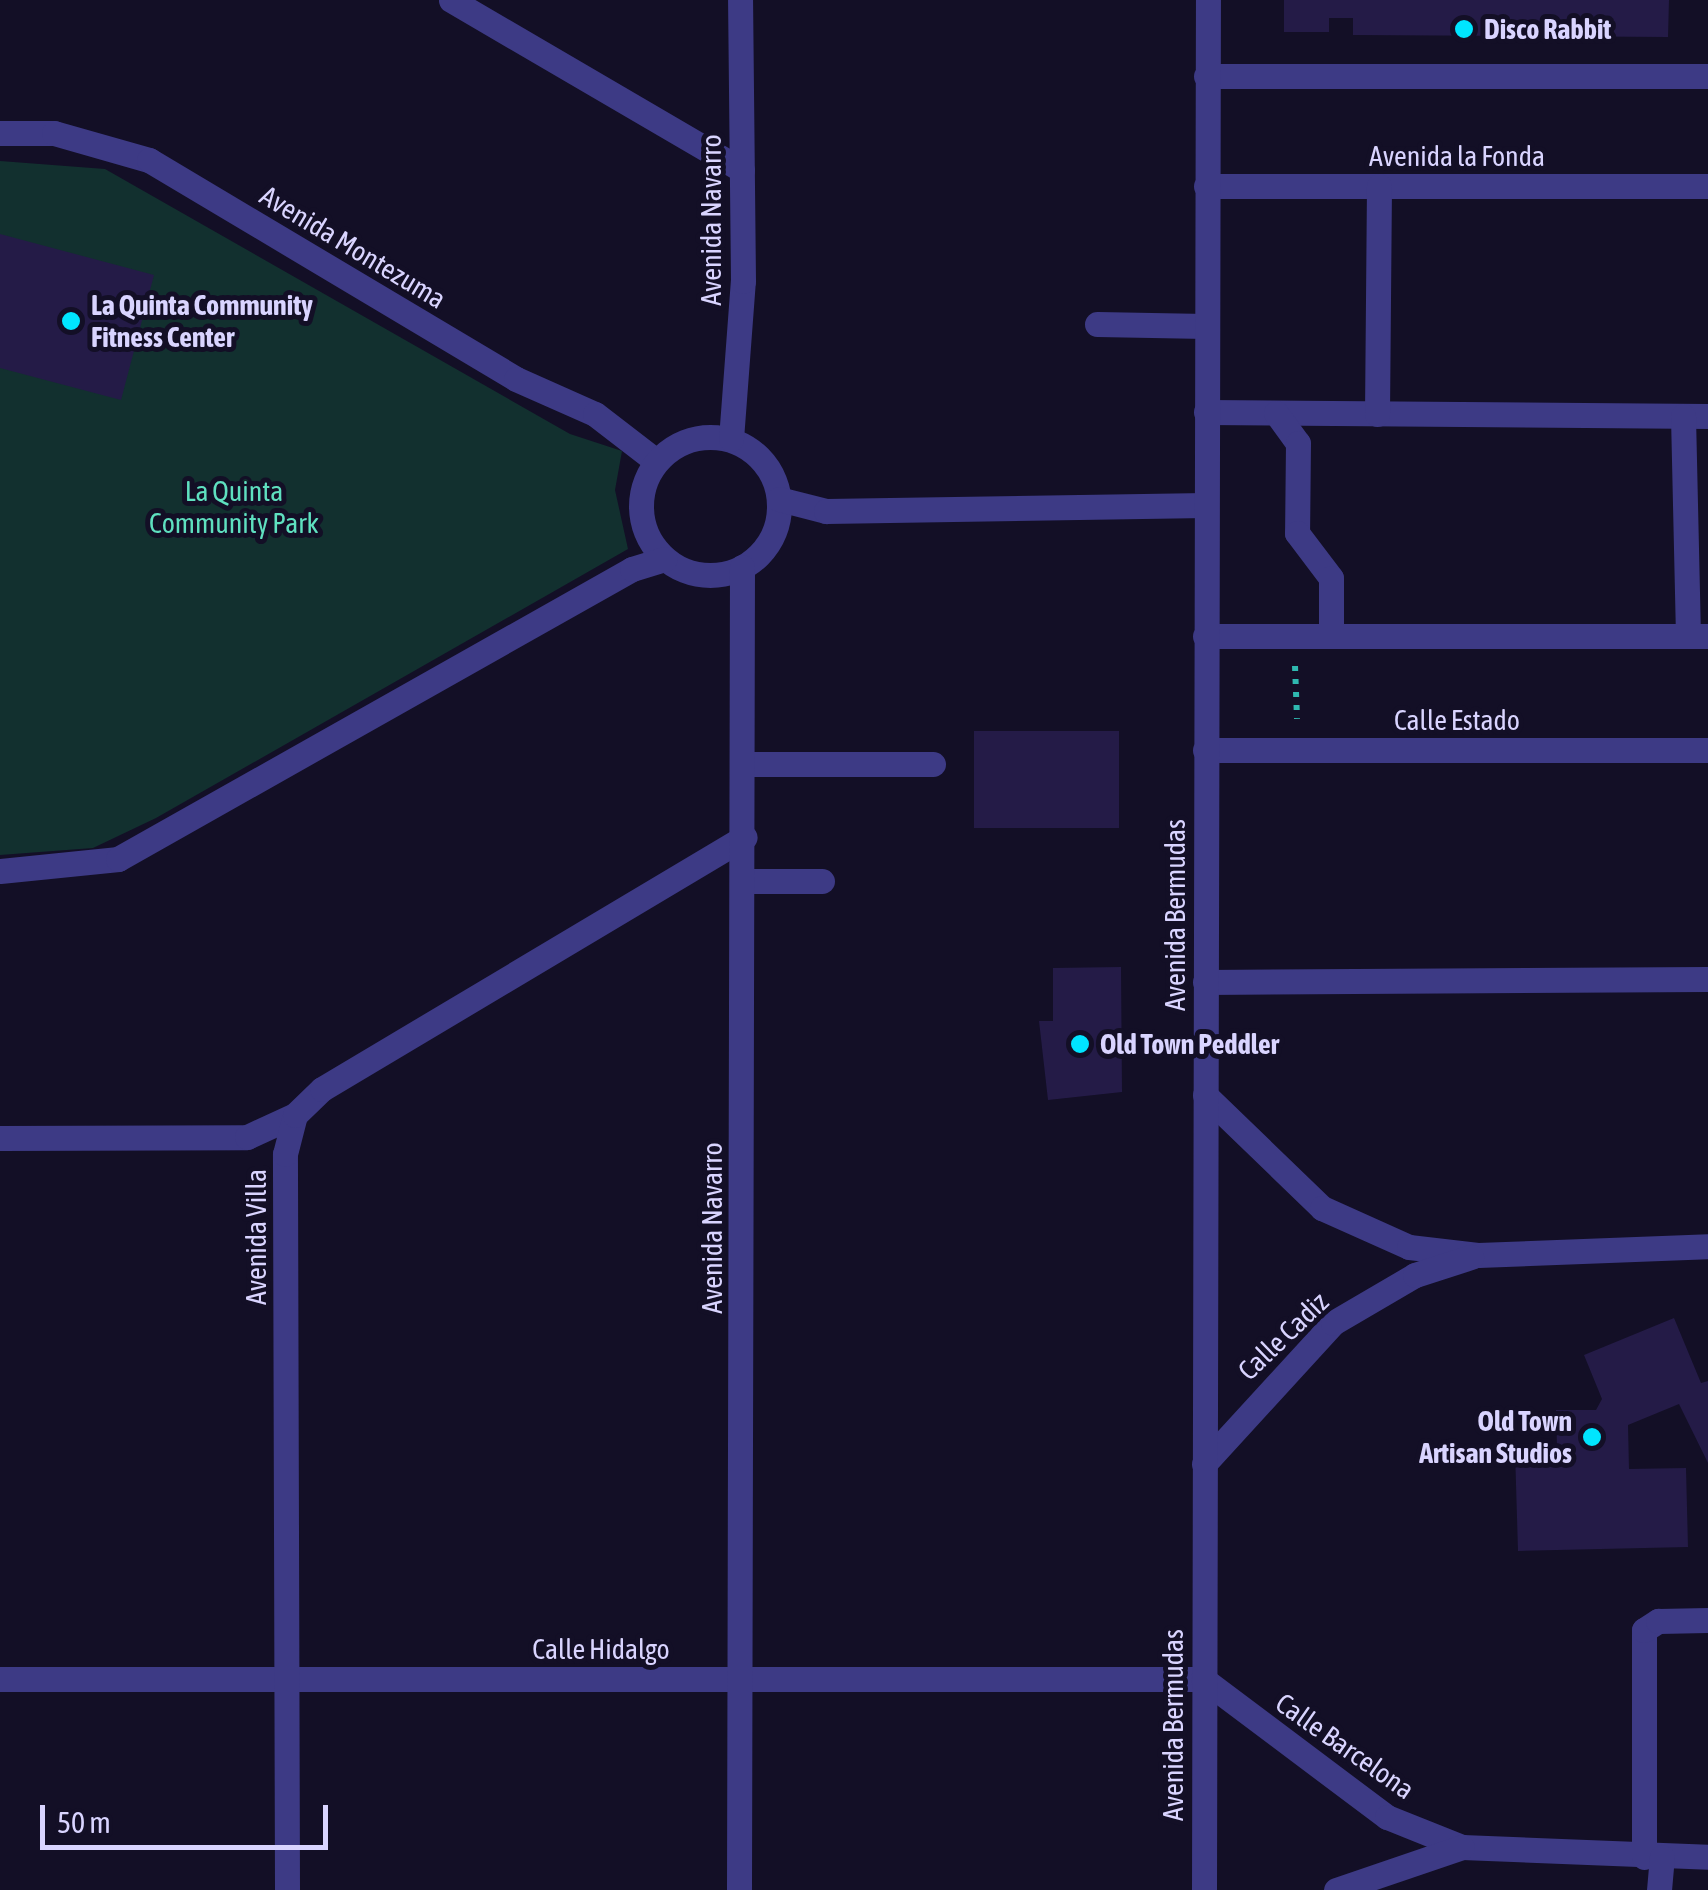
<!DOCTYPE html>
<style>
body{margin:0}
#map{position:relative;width:1708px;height:1890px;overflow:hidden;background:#130f26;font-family:"Asap Condensed",sans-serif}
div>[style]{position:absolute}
.green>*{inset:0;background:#12302f}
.building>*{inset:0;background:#241b47}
.path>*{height:6px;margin-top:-3px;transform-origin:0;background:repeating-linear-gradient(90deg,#2fb8b0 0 5px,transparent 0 13px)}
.minor>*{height:25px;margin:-12.5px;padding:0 12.5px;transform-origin:12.5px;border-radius:12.5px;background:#3d3a85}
.minor>.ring{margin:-12.5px;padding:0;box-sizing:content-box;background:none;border:25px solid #3d3a85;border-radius:50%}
.dots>*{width:28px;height:28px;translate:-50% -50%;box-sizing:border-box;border:5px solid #130f26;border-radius:50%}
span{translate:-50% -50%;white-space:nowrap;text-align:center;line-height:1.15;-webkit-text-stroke:10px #130f26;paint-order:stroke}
.poi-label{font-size:28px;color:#d9d4ff;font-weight:700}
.left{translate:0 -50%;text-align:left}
.right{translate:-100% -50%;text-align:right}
.street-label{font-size:28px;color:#d9d4ff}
.park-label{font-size:28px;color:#5fe0c0}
.scale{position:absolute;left:40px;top:1805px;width:288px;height:45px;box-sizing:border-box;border:5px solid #d9d4ff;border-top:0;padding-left:12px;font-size:30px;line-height:35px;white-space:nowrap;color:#d9d4ff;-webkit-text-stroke:8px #130f26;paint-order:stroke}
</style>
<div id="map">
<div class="green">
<div style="clip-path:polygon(0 161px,105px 169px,570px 434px,622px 451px,615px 490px,628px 549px,156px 818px,93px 848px,0 855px)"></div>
</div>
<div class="building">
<div style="clip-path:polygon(1284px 0,1669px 0,1668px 37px,1353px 35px,1353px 18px,1329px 18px,1329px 32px,1284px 32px)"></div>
<div style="clip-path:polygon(0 234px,154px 275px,121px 400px,0 368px)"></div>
<div style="clip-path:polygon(974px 731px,1119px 731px,1119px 828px,974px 828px)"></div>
<div style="clip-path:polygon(1121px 967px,1122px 1092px,1048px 1100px,1039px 1021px,1053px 1021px,1053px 968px)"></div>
<div style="clip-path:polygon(1674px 1318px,1701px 1383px,1708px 1381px,1708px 1463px,1679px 1404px,1628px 1425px,1629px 1469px,1686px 1468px,1688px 1547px,1518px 1551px,1515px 1450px,1557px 1448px,1556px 1410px,1596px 1410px,1602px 1399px,1584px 1355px)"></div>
</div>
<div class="path">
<div style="left:1295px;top:666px;width:53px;rotate:87.8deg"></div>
</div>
<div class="minor">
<div style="left:451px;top:0;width:337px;rotate:30.3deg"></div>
<div style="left:1206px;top:76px;width:502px"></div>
<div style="left:0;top:133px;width:54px"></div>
<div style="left:54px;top:133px;width:99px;rotate:15.9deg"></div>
<div style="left:149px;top:160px;width:427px;rotate:30.8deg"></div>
<div style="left:516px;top:379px;width:86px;rotate:23.9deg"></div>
<div style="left:595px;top:414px;width:77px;rotate:37.6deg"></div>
<div style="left:1206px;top:186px;width:502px"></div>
<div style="left:1097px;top:324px;width:109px;rotate:1.1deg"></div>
<div style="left:1206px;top:412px;width:502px;rotate:0.46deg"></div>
<div style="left:1276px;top:413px;width:37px;rotate:54deg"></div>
<div style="left:1298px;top:443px;width:90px;rotate:90.6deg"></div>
<div style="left:1297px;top:533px;width:56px;rotate:52.9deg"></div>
<div style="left:1331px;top:578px;width:58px;rotate:90deg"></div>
<div style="left:1377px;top:414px;width:228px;rotate:-89.5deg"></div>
<div style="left:1683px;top:416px;width:220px;rotate:88.7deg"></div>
<div class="ring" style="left:641px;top:437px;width:113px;height:113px"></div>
<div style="left:731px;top:439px;width:158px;rotate:-85.7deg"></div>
<div style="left:743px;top:281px;width:281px;rotate:-90.6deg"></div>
<div style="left:779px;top:499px;width:49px;rotate:14.3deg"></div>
<div style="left:826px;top:511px;width:380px;rotate:-0.9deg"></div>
<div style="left:1205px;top:636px;width:503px"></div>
<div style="left:1205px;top:750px;width:503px"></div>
<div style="left:745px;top:764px;width:188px"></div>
<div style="left:0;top:871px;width:119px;rotate:-5.8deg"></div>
<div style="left:118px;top:859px;width:590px;rotate:-29.43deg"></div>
<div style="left:632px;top:569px;width:34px;rotate:-17deg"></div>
<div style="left:745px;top:881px;width:77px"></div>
<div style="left:1205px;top:982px;width:503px;rotate:-0.34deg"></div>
<div style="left:1205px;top:1095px;width:163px;rotate:44deg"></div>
<div style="left:1322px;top:1208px;width:95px;rotate:24.1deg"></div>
<div style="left:1409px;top:1247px;width:69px;rotate:6.6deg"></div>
<div style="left:1478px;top:1255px;width:230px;rotate:-2.2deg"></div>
<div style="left:0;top:1138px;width:247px;rotate:-0.2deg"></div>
<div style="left:247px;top:1137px;width:53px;rotate:-24.6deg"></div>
<div style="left:1204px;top:1464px;width:191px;rotate:-47.5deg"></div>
<div style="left:1333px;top:1323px;width:95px;rotate:-30.3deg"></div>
<div style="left:1415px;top:1275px;width:59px;rotate:-17.8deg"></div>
<div style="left:0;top:1679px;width:1203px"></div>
<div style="left:1203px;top:1679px;width:230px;rotate:36.9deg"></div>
<div style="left:1387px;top:1817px;width:81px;rotate:21.8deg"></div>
<div style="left:1462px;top:1847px;width:246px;rotate:2.3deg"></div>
<div style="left:1644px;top:1857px;width:227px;rotate:-90deg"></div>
<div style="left:1644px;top:1630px;width:17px;rotate:-33deg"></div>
<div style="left:1658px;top:1621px;width:50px;rotate:-1.1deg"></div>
<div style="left:287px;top:1890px;width:736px;rotate:-90.16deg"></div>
<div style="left:285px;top:1154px;width:40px;rotate:-75.6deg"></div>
<div style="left:295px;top:1115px;width:37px;rotate:-44deg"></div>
<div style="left:322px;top:1089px;width:492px;rotate:-30.8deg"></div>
<div style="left:739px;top:1890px;width:1323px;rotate:-89.87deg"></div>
<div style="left:1204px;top:1890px;width:1890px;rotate:-89.88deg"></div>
<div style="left:1336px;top:1890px;width:133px;rotate:-18.8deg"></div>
<div style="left:1659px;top:1890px;width:33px;rotate:-85deg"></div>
</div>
<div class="dots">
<div style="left:1464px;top:29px;background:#00e5ff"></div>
<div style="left:71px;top:321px;background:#00e5ff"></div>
<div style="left:1080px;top:1044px;background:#00e5ff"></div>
<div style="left:1592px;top:1437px;background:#00e5ff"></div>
</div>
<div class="poi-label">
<span class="left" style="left:1484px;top:29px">Disco Rabbit</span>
<span class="left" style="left:91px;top:321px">La Quinta Community<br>Fitness Center</span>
<span class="left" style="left:1100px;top:1044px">Old Town Peddler</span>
<span class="right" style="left:1572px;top:1437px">Old Town<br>Artisan Studios</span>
</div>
<div class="street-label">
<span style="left:1457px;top:156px">Avenida la Fonda</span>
<span style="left:711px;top:220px;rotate:-90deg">Avenida Navarro</span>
<span style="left:353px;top:247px;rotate:31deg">Avenida Montezuma</span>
<span style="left:1457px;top:720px">Calle Estado</span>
<span style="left:1175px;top:915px;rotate:-90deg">Avenida Bermudas</span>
<span style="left:712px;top:1228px;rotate:-90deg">Avenida Navarro</span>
<span style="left:256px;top:1237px;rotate:-90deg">Avenida Villa</span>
<span style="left:1283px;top:1336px;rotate:-44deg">Calle Cadiz</span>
<span style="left:601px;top:1649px">Calle Hidalgo</span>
<span style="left:1173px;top:1725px;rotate:-90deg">Avenida Bermudas</span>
<span style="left:1345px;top:1746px;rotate:35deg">Calle Barcelona</span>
</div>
<div class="park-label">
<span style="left:234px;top:507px">La Quinta<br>Community Park</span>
</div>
<div class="scale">50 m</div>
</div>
